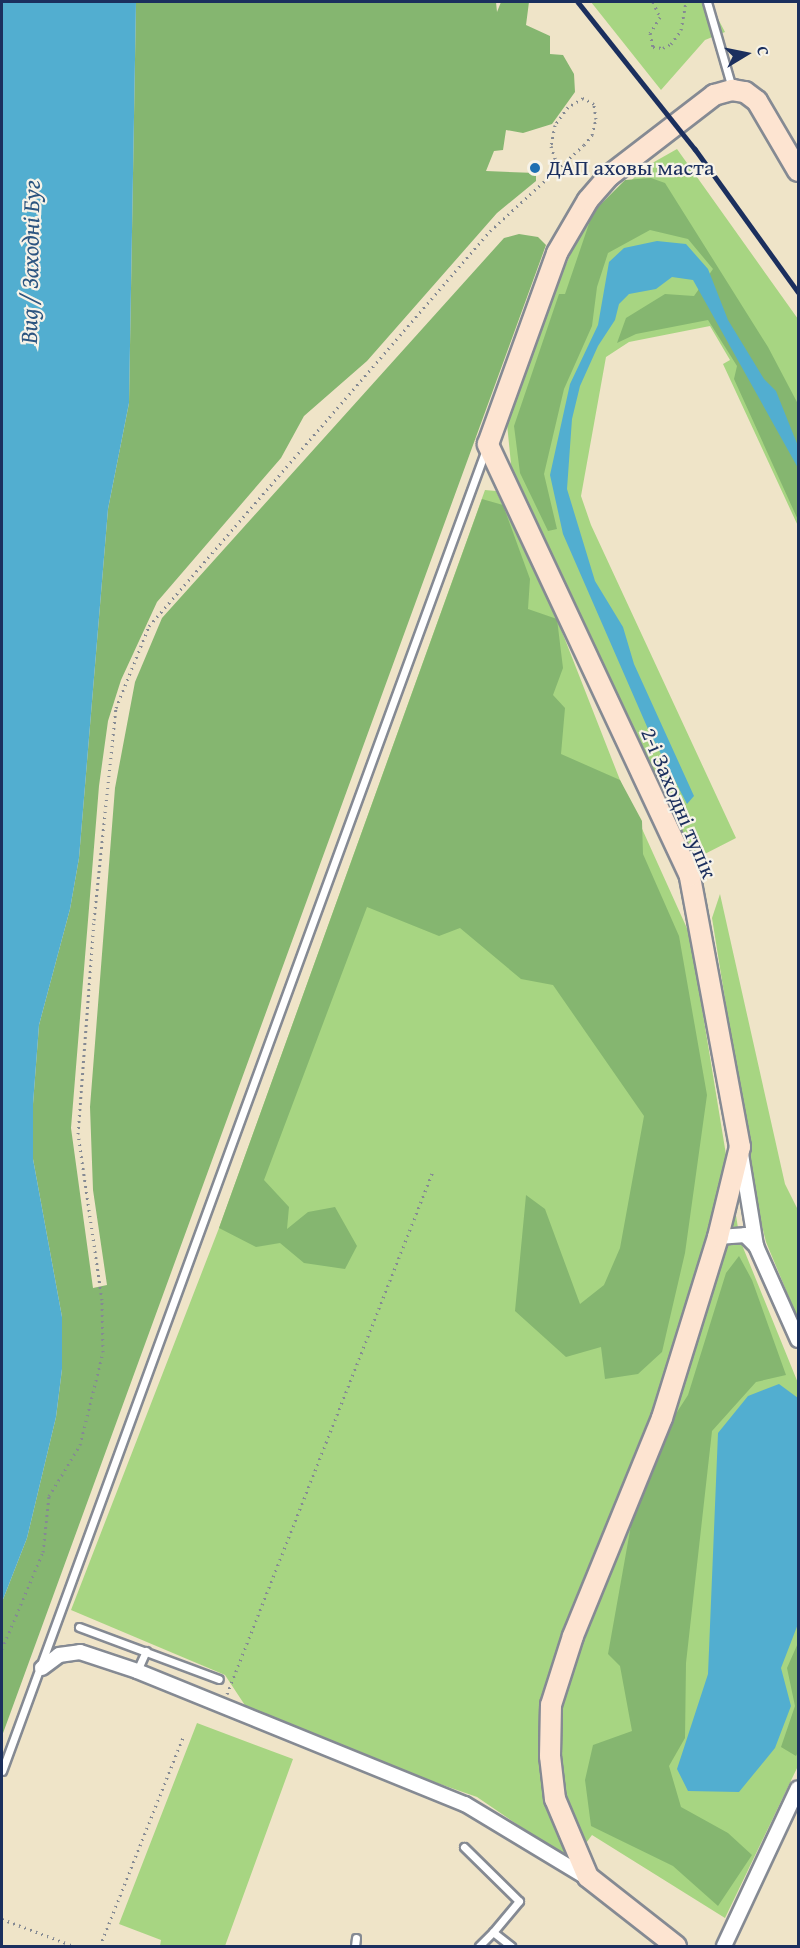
<!DOCTYPE html>
<meta charset="utf-8">
<style>
body{margin:0}
#map{position:relative;width:800px;height:1948px;overflow:hidden;background:#efe4c8;font-family:"Gentium Book Plus",serif}
div>[style]{position:absolute}
.green>*{inset:0;background:#a7d582}
.forest>*{inset:0;background:#85b670}
.water>*{inset:0;background:#52aed0}
.path>*{height:3px;margin-top:-1.5px;transform-origin:0;background:repeating-linear-gradient(90deg,#858a93 0 1.5px,transparent 0 6px)}
.roads{filter:drop-shadow(2px 0 #858a93) drop-shadow(-2px 0 #858a93) drop-shadow(0 2px #858a93) drop-shadow(0 -2px #858a93)}
.lane>*{height:7px;margin:-3.5px;padding:0 3.5px;transform-origin:3.5px;border-radius:3.5px;background:#fff}
.street>*{height:14px;margin:-7px;padding:0 7px;transform-origin:7px;border-radius:7px;background:#fff}
.secondary>*{height:20px;margin:-10px;padding:0 10px;transform-origin:10px;border-radius:10px;background:#fde4d1}
.rail>*{height:4.5px;margin:-2.25px;padding:0 2.25px;transform-origin:2.25px;border-radius:2.25px;background:#1b2f5e}
.dots>*{width:16px;height:16px;translate:-50% -50%;box-sizing:border-box;border:3px solid #f7f3e8;border-radius:50%}
span{translate:-50% -50%;white-space:nowrap;text-align:center;line-height:1.15;-webkit-text-stroke:4.5px #f7f3e8;paint-order:stroke}
.poi-label{font-size:22px;color:#1b2f5e}
.left{translate:0 -50%;text-align:left}
.street-label{font-size:22px;color:#1b2f5e}
.water-label{font-size:24px;color:#2c5580;font-style:italic}
.frame{position:absolute;inset:0;border:3px solid #1b2f5e;pointer-events:none}
.north{position:absolute;left:716px;top:24px;width:60px;height:60px;-webkit-text-stroke:4px #f7f3e8;paint-order:stroke;rotate:80deg;font-size:16px;font-weight:700;line-height:24px;text-align:center;color:#1b2f5e}
.north::after{content:'';display:block;margin:auto;width:21px;height:27px;background:#1b2f5e;clip-path:polygon(50% 0,100% 100%,50% 72%,0 100%)}
</style>
<div id="map">
<div class="green">
<div style="clip-path:polygon(591px 2px,709px 2px,725px 32px,705px 40px,661px 90px)"></div>
<div style="clip-path:polygon(677px 149px,798px 319px,798px 526px,723px 364px,730px 360px,710px 326px,629px 342px,606px 357px,581px 496px,591px 525px,736px 838px,693px 860px,512px 474px,507px 424px,555px 289px,584px 224px,647px 166px)"></div>
<div style="clip-path:polygon(485px 490px,496px 491px,557px 619px,620px 780px,690px 935px,740px 1240px,798px 1383px,798px 1766px,725px 1918px,592px 1835px,572px 1862px,477px 1797px,254px 1719px,225px 1675px,71px 1610px,219px 1228px)"></div>
<div style="clip-path:polygon(720px 894px,785px 1184px,798px 1210px,798px 1319px,766px 1242px,760px 1218px,712px 918px)"></div>
<div style="clip-path:polygon(197px 1723px,293px 1759px,225px 1946px,160px 1946px,161px 1940px,119px 1924px)"></div>
</div>
<div class="forest">
<div style="clip-path:polygon(136px 2px,496px 2px,497px 12px,501px 2px,529px 2px,526px 25px,550px 36px,550px 54px,563px 55px,574px 74px,575px 92px,552px 124px,523px 133px,506px 130px,503px 150px,494px 151px,486px 171px,536px 173px,536px 181px,497px 213px,367px 361px,304px 416px,281px 458px,157px 602px,121px 680px,108px 721px,99px 786px,71px 1128px,93px 1288px,107px 1285px,93px 1190px,90px 1107px,115px 788px,135px 682px,162px 618px,504px 238px,519px 234px,538px 237px,546px 245px,2px 1736px,2px 1602px,27px 1538px,56px 1417px,62px 1369px,62px 1317px,33px 1159px,33px 1104px,39px 1025px,70px 909px,79px 858px,108px 509px,129px 403px)"></div>
<div style="clip-path:polygon(651px 178px,665px 183px,768px 347px,798px 404px,798px 520px,734px 379px,737px 366px,708px 320px,636px 334px,617px 343px,626px 318px,665px 294px,694px 296px,713px 269px,688px 239px,650px 230px,608px 253px,597px 287px,592px 326px,564px 389px,544px 474px,557px 529px,548px 531px,520px 473px,514px 426px,559px 294px,565px 294px,593px 212px,625px 180px)"></div>
<div style="clip-path:polygon(482px 499px,503px 505px,530px 579px,528px 609px,557px 619px,563px 668px,553px 695px,565px 708px,561px 754px,620px 780px,642px 821px,643px 854px,679px 936px,707px 1095px,685px 1253px,662px 1352px,638px 1374px,605px 1379px,601px 1347px,566px 1357px,515px 1311px,526px 1195px,545px 1209px,580px 1304px,604px 1285px,620px 1248px,644px 1116px,553px 985px,521px 979px,460px 928px,439px 936px,367px 907px,264px 1180px,289px 1207px,287px 1229px,308px 1212px,335px 1207px,357px 1246px,345px 1269px,304px 1263px,280px 1243px,256px 1247px,219px 1228px)"></div>
<div style="clip-path:polygon(739px 1256px,752px 1280px,786px 1375px,756px 1382px,712px 1431px,686px 1663px,685px 1738px,669px 1766px,681px 1807px,728px 1833px,752px 1855px,718px 1906px,673px 1866px,591px 1826px,585px 1780px,593px 1745px,632px 1731px,620px 1666px,608px 1654px,631px 1525px,659px 1440px,688px 1395px,726px 1273px)"></div>
<div style="clip-path:polygon(798px 1643px,798px 1752px,796px 1756px,781px 1747px,795px 1706px,787px 1668px)"></div>
</div>
<div class="water">
<div style="clip-path:polygon(2px 2px,136px 2px,129px 403px,108px 509px,79px 858px,70px 909px,39px 1025px,33px 1104px,33px 1159px,62px 1317px,62px 1369px,56px 1417px,27px 1538px,2px 1602px)"></div>
<div style="clip-path:polygon(657px 241px,686px 244px,708px 269px,728px 320px,764px 379px,776px 391px,798px 446px,798px 468px,693px 280px,672px 277px,656px 289px,629px 294px,619px 304px,615px 320px,598px 346px,580px 386px,572px 419px,567px 489px,595px 581px,623px 627px,634px 664px,694px 796px,687px 804px,648px 729px,563px 534px,550px 475px,570px 384px,598px 325px,609px 262px,624px 248px)"></div>
<div style="clip-path:polygon(779px 1384px,798px 1398px,798px 1624px,781px 1668px,791px 1706px,775px 1748px,739px 1792px,688px 1791px,677px 1769px,708px 1674px,718px 1433px,748px 1396px)"></div>
</div>
<div class="path">
<div style="left:653px;top:2px;width:17px;rotate:65deg"></div>
<div style="left:660px;top:17px;width:19px;rotate:122deg"></div>
<div style="left:650px;top:33px;width:14px;rotate:78deg"></div>
<div style="left:653px;top:47px;width:10px;rotate:6deg"></div>
<div style="left:663px;top:48px;width:9px;rotate:-27deg"></div>
<div style="left:671px;top:44px;width:17px;rotate:-54deg"></div>
<div style="left:681px;top:30px;width:28px;rotate:-80deg"></div>
<div style="left:2px;top:1649px;width:105px;rotate:-67.1deg"></div>
<div style="left:43px;top:1552px;width:56px;rotate:-83.9deg"></div>
<div style="left:49px;top:1496px;width:60px;rotate:-58.7deg"></div>
<div style="left:80px;top:1445px;width:96px;rotate:-76.1deg"></div>
<div style="left:103px;top:1352px;width:52px;rotate:-91.1deg"></div>
<div style="left:102px;top:1300px;width:168px;rotate:-98.2deg"></div>
<div style="left:78px;top:1134px;width:215px;rotate:-85.7deg"></div>
<div style="left:94px;top:920px;width:213px;rotate:-84.1deg"></div>
<div style="left:116px;top:708px;width:88px;rotate:-68.1deg"></div>
<div style="left:149px;top:626px;width:522px;rotate:-49.2deg"></div>
<div style="left:490px;top:231px;width:127px;rotate:-42.5deg"></div>
<div style="left:584px;top:145px;width:13px;rotate:-51deg"></div>
<div style="left:592px;top:135px;width:16px;rotate:-76deg"></div>
<div style="left:596px;top:119px;width:15px;rotate:-98deg"></div>
<div style="left:594px;top:104px;width:13px;rotate:-151deg"></div>
<div style="left:583px;top:98px;width:17px;rotate:149deg"></div>
<div style="left:568px;top:107px;width:22px;rotate:126deg"></div>
<div style="left:555px;top:125px;width:21px;rotate:101deg"></div>
<div style="left:551px;top:146px;width:22px;rotate:72deg"></div>
<div style="left:227px;top:1694px;width:562px;rotate:-68.5deg"></div>
<div style="left:2px;top:1919px;width:77px;rotate:20.6deg"></div>
<div style="left:100px;top:1946px;width:225px;rotate:-68.3deg"></div>
</div>
<div class="roads">
<div class="lane">
<div style="left:707px;top:2px;width:90px;rotate:73.8deg"></div>
<div style="left:79px;top:1627px;width:149px;rotate:20.4deg"></div>
<div style="left:137px;top:1671px;width:22px;rotate:-66deg"></div>
<div style="left:2px;top:1771px;width:1408px;rotate:-69.89deg"></div>
<div style="left:464px;top:1847px;width:77px;rotate:44.5deg"></div>
<div style="left:519px;top:1901px;width:40px;rotate:130deg"></div>
<div style="left:355px;top:1946px;width:8px;rotate:-83deg"></div>
<div style="left:479px;top:1946px;width:20px;rotate:-45deg"></div>
<div style="left:493px;top:1932px;width:23px;rotate:38deg"></div>
</div>
<div class="street">
<div style="left:741px;top:1154px;width:93px;rotate:80.7deg"></div>
<div style="left:756px;top:1246px;width:103px;rotate:65.9deg"></div>
<div style="left:718px;top:1237px;width:27px;rotate:-4deg"></div>
<div style="left:745px;top:1235px;width:16px;rotate:45deg"></div>
<div style="left:42px;top:1668px;width:21px;rotate:-37deg"></div>
<div style="left:59px;top:1655px;width:21px;rotate:-8deg"></div>
<div style="left:80px;top:1652px;width:60px;rotate:18.4deg"></div>
<div style="left:137px;top:1671px;width:354px;rotate:22.1deg"></div>
<div style="left:465px;top:1804px;width:147px;rotate:31.1deg"></div>
<div style="left:724px;top:1946px;width:174px;rotate:-64.9deg"></div>
</div>
<div class="secondary">
<div style="left:676px;top:1946px;width:112px;rotate:-141.9deg"></div>
<div style="left:588px;top:1877px;width:85px;rotate:-112.9deg"></div>
<div style="left:555px;top:1799px;width:43px;rotate:-96.6deg"></div>
<div style="left:550px;top:1756px;width:51px;rotate:-88.9deg"></div>
<div style="left:551px;top:1705px;width:72px;rotate:-72.3deg"></div>
<div style="left:573px;top:1636px;width:235px;rotate:-67.8deg"></div>
<div style="left:662px;top:1418px;width:189px;rotate:-72.8deg"></div>
<div style="left:718px;top:1237px;width:93px;rotate:-76.3deg"></div>
<div style="left:740px;top:1147px;width:276px;rotate:-100.5deg"></div>
<div style="left:690px;top:876px;width:477px;rotate:-115.1deg"></div>
<div style="left:488px;top:444px;width:203px;rotate:-70.1deg"></div>
<div style="left:557px;top:253px;width:61px;rotate:-59.7deg"></div>
<div style="left:588px;top:200px;width:32px;rotate:-49deg"></div>
<div style="left:609px;top:176px;width:133px;rotate:-37.6deg"></div>
<div style="left:714px;top:95px;width:19px;rotate:-16deg"></div>
<div style="left:732px;top:90px;width:13px;rotate:9deg"></div>
<div style="left:745px;top:92px;width:15px;rotate:37deg"></div>
<div style="left:757px;top:101px;width:81px;rotate:59.6deg"></div>
</div>
</div>
<div class="rail">
<div style="left:578px;top:2px;width:188px;rotate:51.5deg"></div>
<div style="left:695px;top:149px;width:176px;rotate:54.2deg"></div>
</div>
<div class="dots">
<div style="left:535px;top:168px;background:#1f6fb2"></div>
</div>
<div class="poi-label">
<span class="left" style="left:547px;top:168px">ДАП аховы маста</span>
</div>
<div class="street-label">
<span style="left:679px;top:803px;rotate:67deg">2-і Заходні тупік</span>
</div>
<div class="water-label">
<span style="left:30px;top:262px;rotate:-89deg">Bug / Заходні Буг</span>
</div>
<div class="frame"></div>
<div class="north">С</div>
</div>
